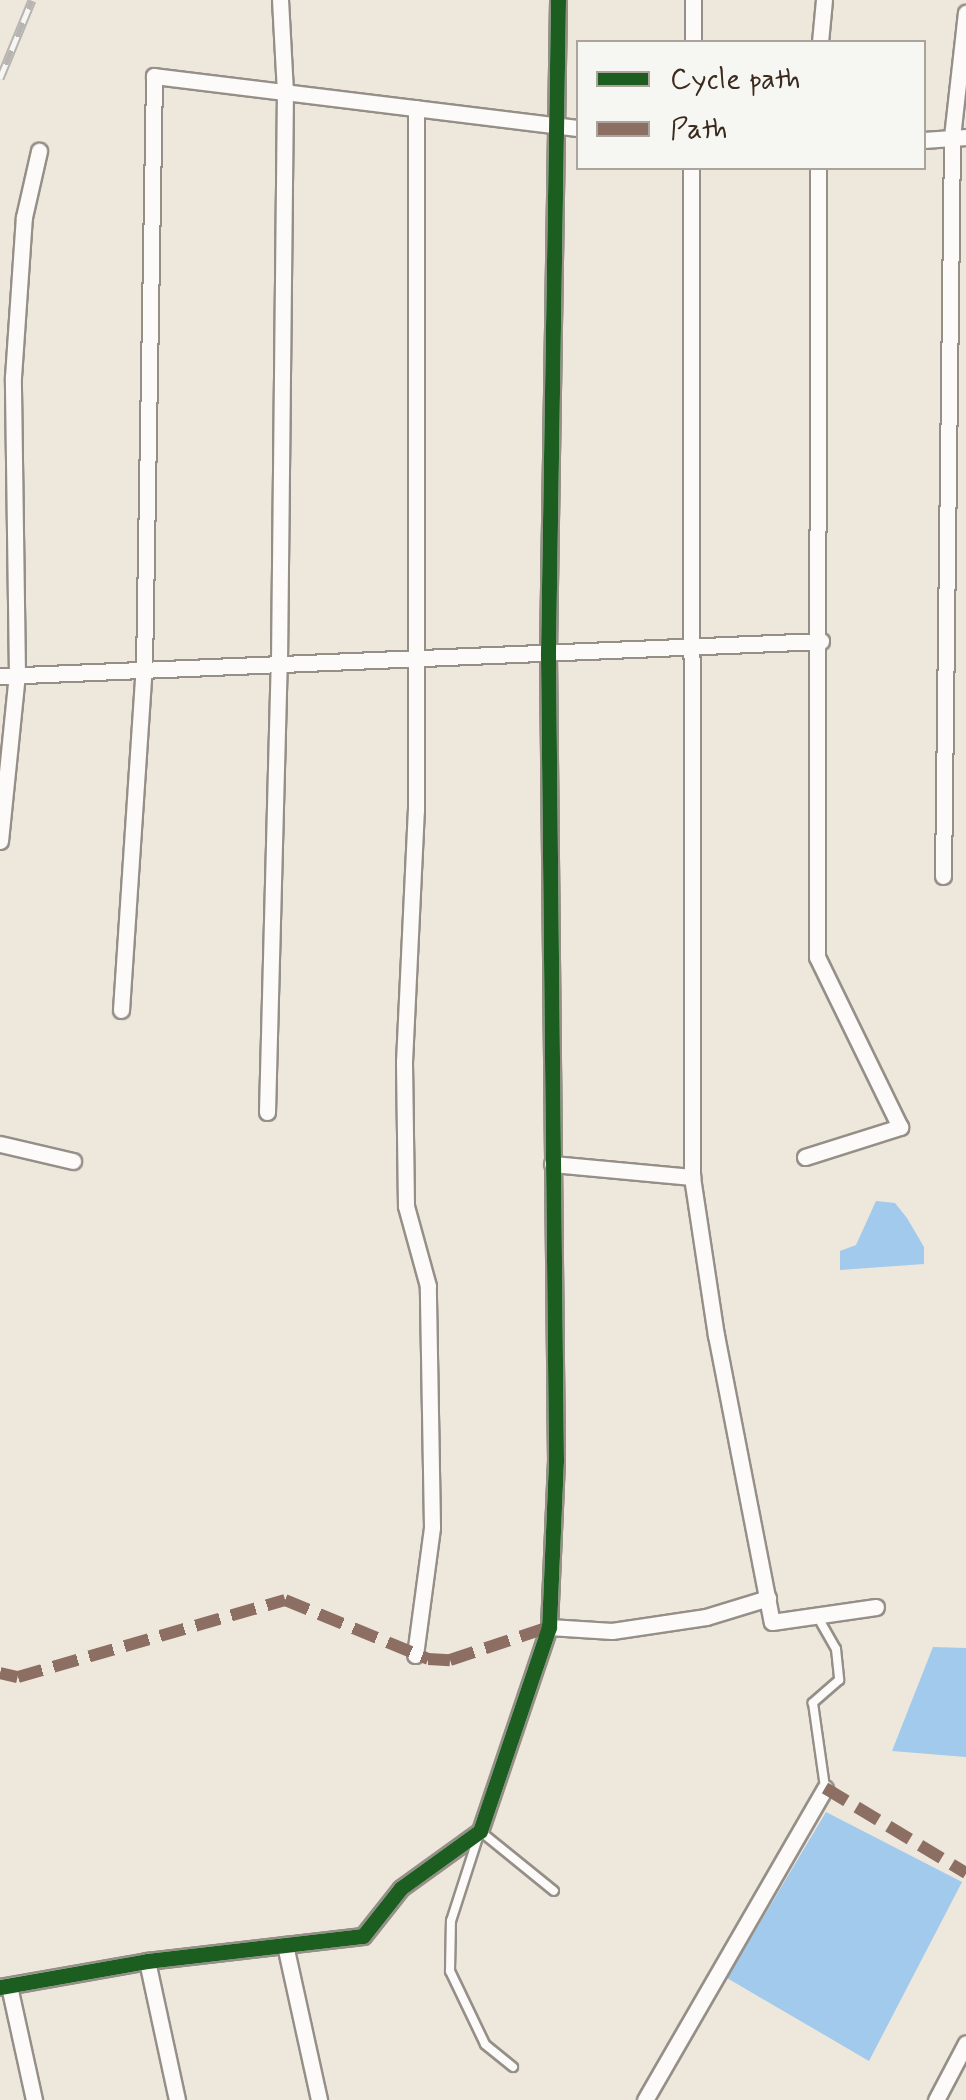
<!DOCTYPE html>
<style>
body{margin:0}
#map{position:relative;width:966px;height:2100px;overflow:hidden;background:#ede7dc;font-family:Mynerve,sans-serif}
div>[style]{position:absolute}
.water>*{inset:0;background:#a1caed}
.roads{filter:drop-shadow(2px 0 #958f88) drop-shadow(-2px 0 #958f88) drop-shadow(0 2px #958f88) drop-shadow(0 -2px #958f88)}
.service>*{height:8px;margin:-4px;padding:0 4px;transform-origin:4px;border-radius:4px;background:#fcfbfa}
.minor>*{height:15px;margin:-7.5px;padding:0 7.5px;transform-origin:7.5px;border-radius:7.5px;background:#fcfbfa}
.rail>*{height:9px;margin-top:-4.5px;transform-origin:0;background:repeating-linear-gradient(90deg,#f6f6f2 0 15px,#b7b4b1 0 30px);box-sizing:border-box;border-block:2px solid #b7b4b1}
.quiet>*{height:12px;margin-top:-6px;transform-origin:0;background:repeating-linear-gradient(90deg,#8d6e63 0 25px,transparent 0 37px)}
.cycleway>*{height:15px;margin:-7.5px;padding:0 7.5px;transform-origin:7.5px;border-radius:7.5px;background:#1b5e20}
span{translate:-50% -50%;white-space:nowrap;text-align:center;line-height:1.15;-webkit-text-stroke:8px #f6f6f2;paint-order:stroke}
.legend{position:absolute;left:576px;top:40px;width:350px;height:130px;box-sizing:border-box;background:#f6f6f2;border:2px solid #aba49d;margin:0;padding:12px 18px;list-style:none;font-size:30px;color:#3b2a1e}
.legend li{display:flex;align-items:center;gap:20px;height:50px}
.legend b{width:50px;border:2px solid #aba49d}
</style>
<div id="map">
<div class="water">
<div style="clip-path:polygon(876px 1201px,895px 1203px,907px 1218px,924px 1247px,924px 1264px,840px 1270px,840px 1251px,856px 1245px)"></div>
<div style="clip-path:polygon(933px 1647px,966px 1648px,966px 1757px,892px 1751px)"></div>
<div style="clip-path:polygon(826px 1812px,962px 1882px,869px 2061px,727px 1978px)"></div>
</div>
<div class="roads">
<div class="service">
<div style="left:816px;top:1614px;width:40px;rotate:60.3deg"></div>
<div style="left:836px;top:1649px;width:31px;rotate:84deg"></div>
<div style="left:839px;top:1680px;width:35px;rotate:139deg"></div>
<div style="left:813px;top:1703px;width:85px;rotate:81.9deg"></div>
<div style="left:513px;top:2067px;width:36px;rotate:-141deg"></div>
<div style="left:485px;top:2044px;width:81px;rotate:-115.6deg"></div>
<div style="left:450px;top:1971px;width:50px;rotate:-88.9deg"></div>
<div style="left:451px;top:1921px;width:95px;rotate:-72.1deg"></div>
<div style="left:480px;top:1831px;width:95px;rotate:39deg"></div>
</div>
<div class="minor">
<div style="left:693px;top:42px;width:42px;rotate:-90deg"></div>
<div style="left:820px;top:42px;width:42px;rotate:-84.6deg"></div>
<div style="left:924px;top:140px;width:42px;rotate:-4.1deg"></div>
<div style="left:691px;top:168px;width:1009px;rotate:89.94deg"></div>
<div style="left:692px;top:1177px;width:160px;rotate:81.4deg"></div>
<div style="left:716px;top:1335px;width:292px;rotate:79deg"></div>
<div style="left:772px;top:1622px;width:105px;rotate:-8.2deg"></div>
<div style="left:0;top:676px;width:822px;rotate:-2.44deg"></div>
<div style="left:0;top:841px;width:167px;rotate:-84.2deg"></div>
<div style="left:17px;top:675px;width:298px;rotate:-90.8deg"></div>
<div style="left:13px;top:377px;width:160px;rotate:-86.1deg"></div>
<div style="left:24px;top:217px;width:68px;rotate:-77.2deg"></div>
<div style="left:943px;top:876px;width:739px;rotate:-89.3deg"></div>
<div style="left:952px;top:137px;width:125px;rotate:-83.6deg"></div>
<div style="left:121px;top:1010px;width:343px;rotate:-86.2deg"></div>
<div style="left:144px;top:668px;width:592px;rotate:-89.03deg"></div>
<div style="left:154px;top:76px;width:427px;rotate:7deg"></div>
<div style="left:267px;top:1112px;width:450px;rotate:-88.5deg"></div>
<div style="left:279px;top:662px;width:570px;rotate:-89.4deg"></div>
<div style="left:285px;top:92px;width:92px;rotate:-93.1deg"></div>
<div style="left:0;top:1144px;width:75px;rotate:13.1deg"></div>
<div style="left:805px;top:1157px;width:100px;rotate:-17.5deg"></div>
<div style="left:900px;top:1127px;width:189px;rotate:-116deg"></div>
<div style="left:817px;top:957px;width:789px;rotate:-89.93deg"></div>
<div style="left:552px;top:1164px;width:141px;rotate:5.3deg"></div>
<div style="left:549px;top:1627px;width:63px;rotate:3.6deg"></div>
<div style="left:612px;top:1631px;width:95px;rotate:-8.5deg"></div>
<div style="left:706px;top:1617px;width:65px;rotate:-17deg"></div>
<div style="left:415px;top:1655px;width:129px;rotate:-82.4deg"></div>
<div style="left:432px;top:1527px;width:241px;rotate:-91deg"></div>
<div style="left:428px;top:1286px;width:83px;rotate:-105.4deg"></div>
<div style="left:406px;top:1206px;width:144px;rotate:-90.8deg"></div>
<div style="left:404px;top:1062px;width:252px;rotate:-87.3deg"></div>
<div style="left:416px;top:810px;width:702px;rotate:-90deg"></div>
<div style="left:285px;top:1945px;width:159px;rotate:77.6deg"></div>
<div style="left:147px;top:1961px;width:142px;rotate:77.8deg"></div>
<div style="left:9px;top:1986px;width:117px;rotate:77.6deg"></div>
<div style="left:0;top:1987px;width:149px;rotate:-10deg"></div>
<div style="left:147px;top:1961px;width:217px;rotate:-6.6deg"></div>
<div style="left:363px;top:1936px;width:61px;rotate:-51.6deg"></div>
<div style="left:401px;top:1888px;width:97px;rotate:-35.8deg"></div>
<div style="left:480px;top:1831px;width:215px;rotate:-71.3deg"></div>
<div style="left:549px;top:1627px;width:167px;rotate:-87.6deg"></div>
<div style="left:556px;top:1460px;width:808px;rotate:-90.57deg"></div>
<div style="left:548px;top:652px;width:652px;rotate:-89.12deg"></div>
<div style="left:645px;top:2100px;width:360px;rotate:-60deg"></div>
<div style="left:936px;top:2100px;width:64px;rotate:-62.2deg"></div>
</div>
</div>
<div class="rail">
<div style="left:0;top:78px;width:84px;rotate:-67.7deg"></div>
</div>
<div class="quiet">
<div style="left:0;top:1673px;width:18px;rotate:13deg"></div>
<div style="left:18px;top:1677px;width:278px;rotate:-16.1deg"></div>
<div style="left:285px;top:1600px;width:155px;rotate:22.4deg"></div>
<div style="left:428px;top:1659px;width:22px;rotate:3deg"></div>
<div style="left:450px;top:1660px;width:104px;rotate:-18.4deg"></div>
<div style="left:825px;top:1788px;width:165px;rotate:31.1deg"></div>
</div>
<div class="cycleway">
<div style="left:0;top:1987px;width:149px;rotate:-10deg"></div>
<div style="left:147px;top:1961px;width:217px;rotate:-6.6deg"></div>
<div style="left:363px;top:1936px;width:61px;rotate:-51.6deg"></div>
<div style="left:401px;top:1888px;width:97px;rotate:-35.8deg"></div>
<div style="left:480px;top:1831px;width:215px;rotate:-71.3deg"></div>
<div style="left:549px;top:1627px;width:167px;rotate:-87.6deg"></div>
<div style="left:556px;top:1460px;width:808px;rotate:-90.57deg"></div>
<div style="left:548px;top:652px;width:652px;rotate:-89.12deg"></div>
</div>
<ul class="legend">
<li><b style="height:12px;background:#1b5e20"></b>Cycle path</li>
<li><b style="height:12px;background:#8d6e63"></b>Path</li>
</ul>
</div>
